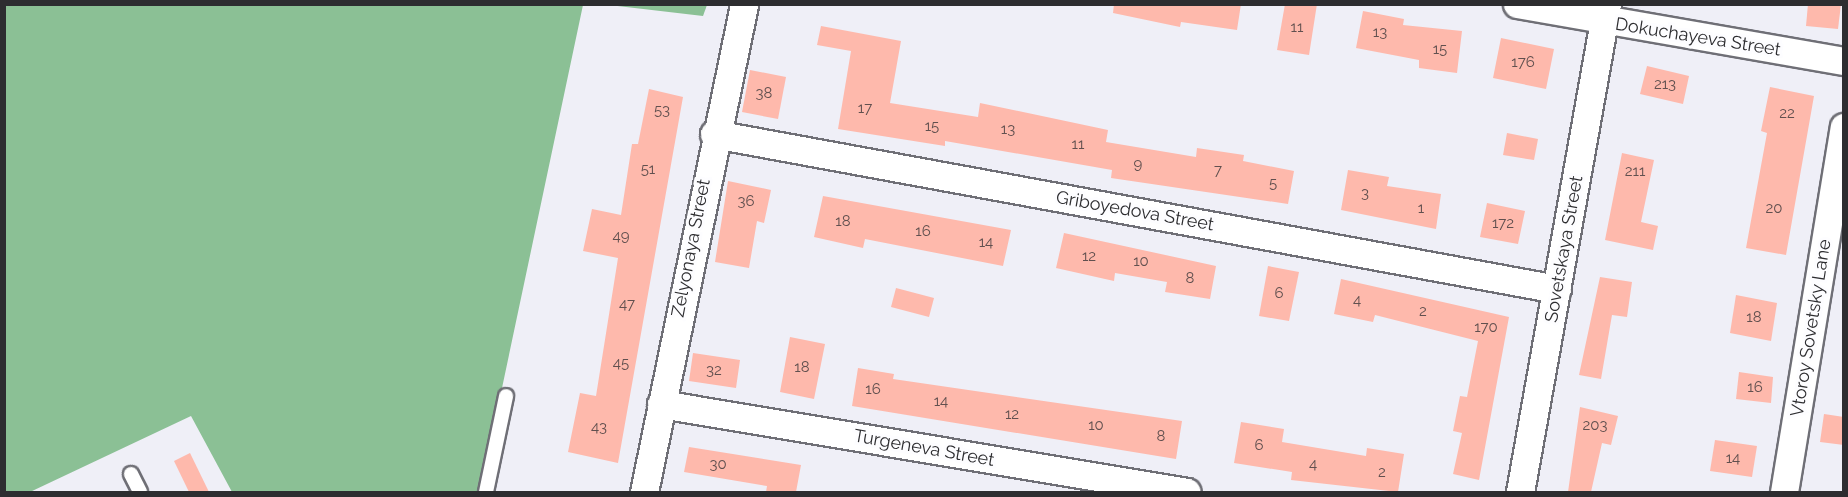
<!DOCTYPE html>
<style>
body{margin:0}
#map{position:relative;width:1848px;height:497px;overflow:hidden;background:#efeff7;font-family:Raleway,sans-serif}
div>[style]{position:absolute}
.forest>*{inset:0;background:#8bc095}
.building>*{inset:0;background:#feb9ac}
.roads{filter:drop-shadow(2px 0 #6f6f76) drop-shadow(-2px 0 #6f6f76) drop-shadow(0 2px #6f6f76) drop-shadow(0 -2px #6f6f76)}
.lane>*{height:14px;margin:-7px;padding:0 7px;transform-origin:7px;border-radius:7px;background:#fff}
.street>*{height:27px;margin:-13.5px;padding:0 13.5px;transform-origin:13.5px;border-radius:13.5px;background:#fff}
span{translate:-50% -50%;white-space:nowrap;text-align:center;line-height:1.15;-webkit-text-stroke:6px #fdfdff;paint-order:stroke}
.number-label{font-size:15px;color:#61504f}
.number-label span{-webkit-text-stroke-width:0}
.street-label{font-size:18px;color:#2d2d30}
.frame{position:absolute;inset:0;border:6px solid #2d2d30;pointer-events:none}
</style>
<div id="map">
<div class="forest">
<div style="clip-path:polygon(4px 5px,583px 5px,480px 492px,232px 492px,191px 416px,30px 492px,5px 492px)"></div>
<div style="clip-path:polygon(609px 5px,707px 4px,707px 5px,703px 16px)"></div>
</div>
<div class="building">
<div style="clip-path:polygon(1114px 4px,1241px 4px,1237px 30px,1181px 22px,1180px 27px,1113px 13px)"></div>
<div style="clip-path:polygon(1285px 4px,1317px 4px,1309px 55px,1277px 50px)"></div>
<div style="clip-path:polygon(1808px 4px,1841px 4px,1838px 29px,1806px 26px)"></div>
<div style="clip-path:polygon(1363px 11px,1404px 19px,1403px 25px,1462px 31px,1457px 73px,1419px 68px,1419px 60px,1356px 48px)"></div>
<div style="clip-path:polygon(821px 26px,901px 41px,890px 103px,978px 117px,980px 103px,1108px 130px,1106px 142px,1196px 157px,1197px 148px,1244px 155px,1243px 161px,1294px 171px,1288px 204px,1111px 178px,1112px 170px,945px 141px,945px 146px,838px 129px,851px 51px,817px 45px)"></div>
<div style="clip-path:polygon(1501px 38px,1554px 49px,1546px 89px,1493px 78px)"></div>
<div style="clip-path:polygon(1647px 66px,1689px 76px,1683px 104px,1640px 94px)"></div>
<div style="clip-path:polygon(750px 70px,786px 77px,778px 119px,742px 112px)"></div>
<div style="clip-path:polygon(1770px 87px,1814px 96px,1786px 255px,1746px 248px,1767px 133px,1761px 131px)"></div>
<div style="clip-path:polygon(649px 89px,683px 97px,618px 463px,568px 452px,580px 393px,596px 396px,618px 258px,583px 251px,592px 209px,621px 215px,632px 144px,638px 144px)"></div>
<div style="clip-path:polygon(1507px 133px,1538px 139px,1534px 160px,1503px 155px)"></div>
<div style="clip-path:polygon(1622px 153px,1654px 160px,1641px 222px,1658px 226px,1653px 250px,1605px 240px)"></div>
<div style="clip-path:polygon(1348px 170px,1389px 177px,1387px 186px,1441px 194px,1436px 229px,1341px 210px)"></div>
<div style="clip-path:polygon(728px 181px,771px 190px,764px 223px,757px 221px,749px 268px,715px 262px)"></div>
<div style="clip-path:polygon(823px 196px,1011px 230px,1003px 266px,865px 239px,863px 248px,814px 237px)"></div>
<div style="clip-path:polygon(1487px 203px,1525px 211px,1518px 244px,1480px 237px)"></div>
<div style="clip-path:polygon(1064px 233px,1216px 266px,1210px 299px,1165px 292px,1167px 282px,1115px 273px,1114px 281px,1056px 268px)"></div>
<div style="clip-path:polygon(1268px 266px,1299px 272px,1289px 321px,1259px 316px)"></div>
<div style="clip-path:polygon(1600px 277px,1632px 282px,1627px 317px,1612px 315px,1601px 379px,1579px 375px)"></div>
<div style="clip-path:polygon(1341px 279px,1509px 317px,1479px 480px,1453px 474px,1462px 433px,1453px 431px,1460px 396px,1467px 397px,1478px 341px,1375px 315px,1373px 322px,1334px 314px)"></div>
<div style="clip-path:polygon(896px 288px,934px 298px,929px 317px,891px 307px)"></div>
<div style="clip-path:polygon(1736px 295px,1777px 303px,1771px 341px,1730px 333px)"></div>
<div style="clip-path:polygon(790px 337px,825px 344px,814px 399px,780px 392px)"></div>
<div style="clip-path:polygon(693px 353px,740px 360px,736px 388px,689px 381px)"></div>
<div style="clip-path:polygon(858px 368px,894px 374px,893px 379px,1182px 421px,1176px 459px,852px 406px)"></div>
<div style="clip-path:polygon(1739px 372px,1773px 377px,1771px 403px,1736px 399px)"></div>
<div style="clip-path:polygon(1580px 407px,1618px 416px,1611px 445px,1602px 443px,1591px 492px,1568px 492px)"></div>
<div style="clip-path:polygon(1824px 414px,1844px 417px,1844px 445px,1820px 442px)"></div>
<div style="clip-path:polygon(1241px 422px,1284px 429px,1282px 442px,1366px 456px,1367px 448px,1404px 454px,1398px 492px,1291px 480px,1292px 472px,1234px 463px)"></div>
<div style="clip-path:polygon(1715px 440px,1757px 446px,1752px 477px,1710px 471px)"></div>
<div style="clip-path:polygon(689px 447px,801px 465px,796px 492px,766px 492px,767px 486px,684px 472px)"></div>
<div style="clip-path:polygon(190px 453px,209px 492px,189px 492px,174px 461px)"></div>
</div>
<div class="roads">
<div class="lane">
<div style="left:131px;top:474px;width:20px;rotate:63deg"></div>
<div style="left:486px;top:492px;width:98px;rotate:-78.2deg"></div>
</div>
<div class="street">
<div style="left:1517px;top:4px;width:332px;rotate:9.9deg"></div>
<div style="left:714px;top:134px;width:857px;rotate:10.42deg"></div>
<div style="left:661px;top:404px;width:533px;rotate:9.5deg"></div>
<div style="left:644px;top:492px;width:498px;rotate:-78.4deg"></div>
<div style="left:1520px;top:492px;width:496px;rotate:-79.9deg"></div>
<div style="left:1784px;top:492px;width:370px;rotate:-80.7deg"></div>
</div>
</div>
<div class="number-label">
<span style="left:1297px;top:28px">11</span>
<span style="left:1380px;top:33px">13</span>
<span style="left:1440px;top:50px">15</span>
<span style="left:1523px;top:63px">176</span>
<span style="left:1665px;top:85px">213</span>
<span style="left:764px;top:94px">38</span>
<span style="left:865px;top:109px">17</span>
<span style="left:662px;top:111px">53</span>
<span style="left:1787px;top:114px">22</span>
<span style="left:932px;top:127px">15</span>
<span style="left:1008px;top:130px">13</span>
<span style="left:1078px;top:145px">11</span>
<span style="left:1138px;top:165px">9</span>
<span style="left:648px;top:170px">51</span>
<span style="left:1218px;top:171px">7</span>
<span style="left:1635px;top:172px">211</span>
<span style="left:1273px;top:184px">5</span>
<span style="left:1365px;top:194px">3</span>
<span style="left:746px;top:202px">36</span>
<span style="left:1421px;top:209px">1</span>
<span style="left:1774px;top:209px">20</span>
<span style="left:843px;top:222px">18</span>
<span style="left:1503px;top:224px">172</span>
<span style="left:923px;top:232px">16</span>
<span style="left:621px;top:237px">49</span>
<span style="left:986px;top:243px">14</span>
<span style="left:1089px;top:257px">12</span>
<span style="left:1141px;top:262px">10</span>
<span style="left:1190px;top:279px">8</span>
<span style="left:1279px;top:294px">6</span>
<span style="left:1357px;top:301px">4</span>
<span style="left:627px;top:305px">47</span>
<span style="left:1423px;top:312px">2</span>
<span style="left:1754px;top:318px">18</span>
<span style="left:1486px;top:328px">170</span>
<span style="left:621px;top:364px">45</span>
<span style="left:802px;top:368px">18</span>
<span style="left:714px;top:371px">32</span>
<span style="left:1755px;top:388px">16</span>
<span style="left:873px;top:390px">16</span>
<span style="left:941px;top:402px">14</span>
<span style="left:1012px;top:415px">12</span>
<span style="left:1096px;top:426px">10</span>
<span style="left:1595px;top:426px">203</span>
<span style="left:599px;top:428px">43</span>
<span style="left:1161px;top:437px">8</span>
<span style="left:1259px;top:446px">6</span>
<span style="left:1733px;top:459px">14</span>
<span style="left:718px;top:465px">30</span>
<span style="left:1313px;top:465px">4</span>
<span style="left:1382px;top:473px">2</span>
</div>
<div class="street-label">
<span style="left:1698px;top:37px;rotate:9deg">Dokuchayeva Street</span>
<span style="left:1135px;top:211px;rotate:10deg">Griboyedova Street</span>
<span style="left:691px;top:248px;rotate:-79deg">Zelyonaya Street</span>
<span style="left:1564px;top:249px;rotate:-80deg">Sovetskaya Street</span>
<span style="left:1811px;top:328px;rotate:-81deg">Vtoroy Sovetsky Lane</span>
<span style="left:924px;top:448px;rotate:10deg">Turgeneva Street</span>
</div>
<div class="frame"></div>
</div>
